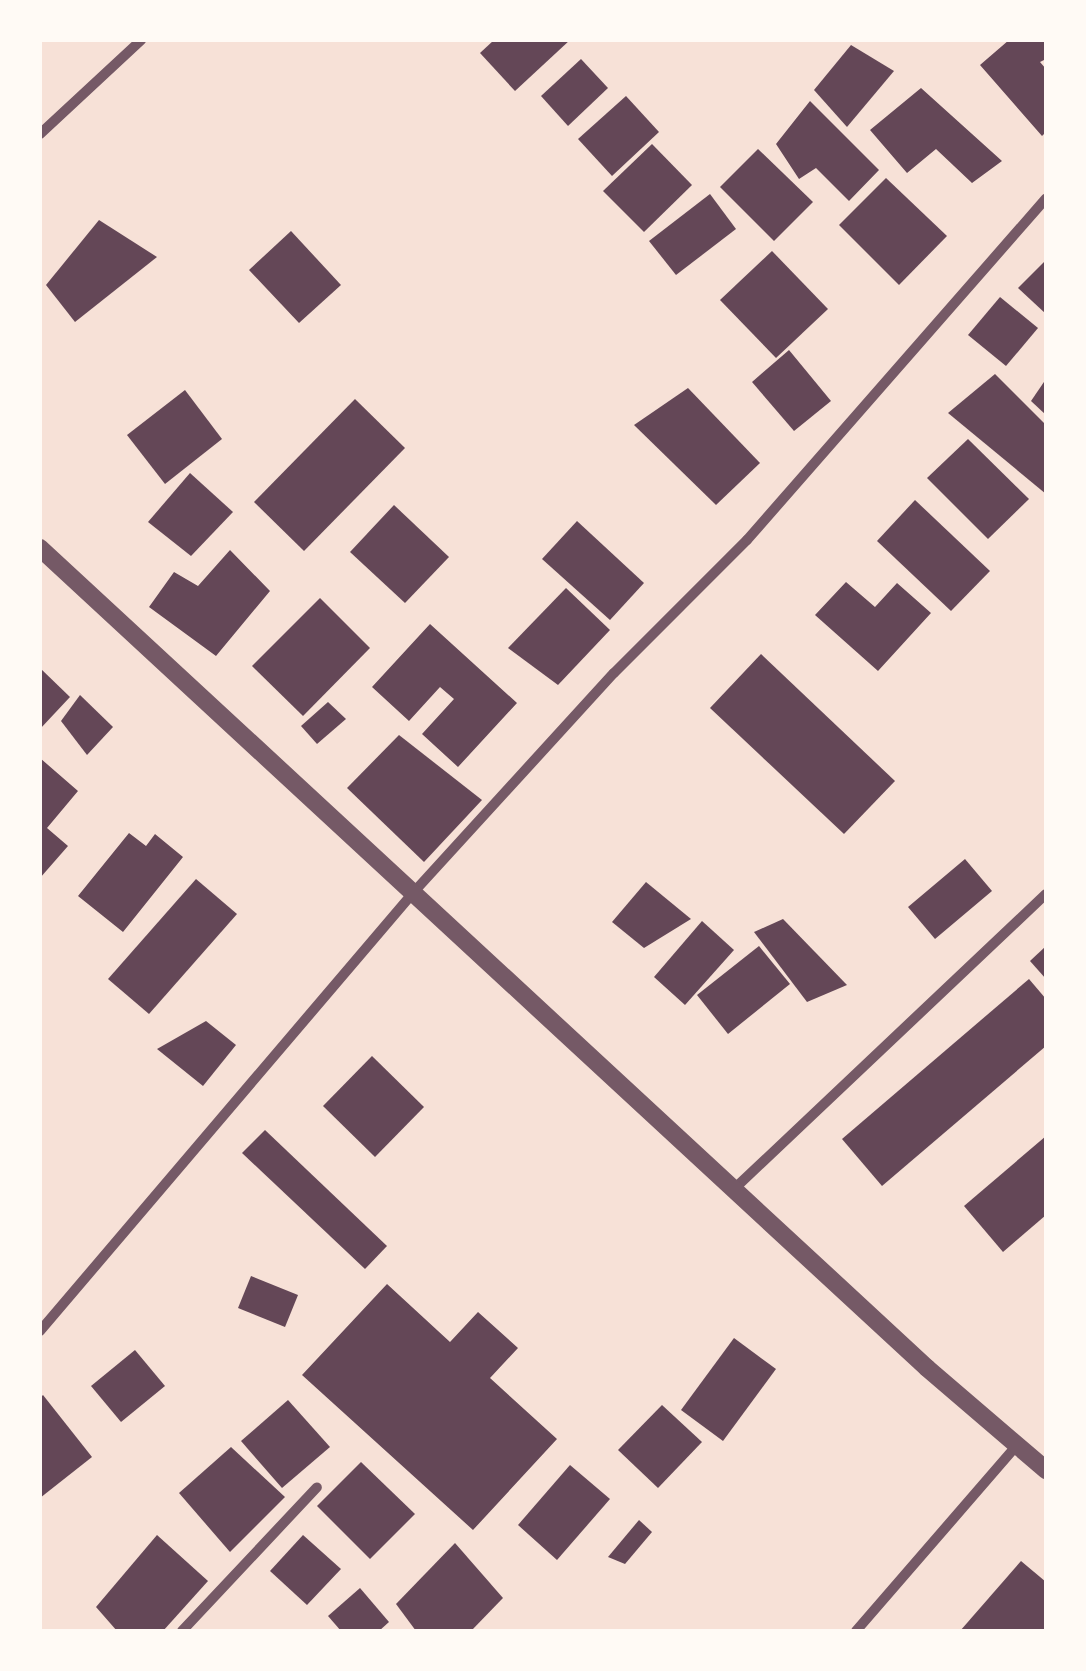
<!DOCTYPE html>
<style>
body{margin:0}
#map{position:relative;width:1086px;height:1671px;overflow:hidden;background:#f7e1d7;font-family:Raleway,sans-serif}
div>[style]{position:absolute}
.building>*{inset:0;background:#644757}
.minor>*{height:10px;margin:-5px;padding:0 5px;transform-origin:5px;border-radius:5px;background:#755966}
.tertiary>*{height:18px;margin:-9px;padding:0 9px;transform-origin:9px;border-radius:9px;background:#755966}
span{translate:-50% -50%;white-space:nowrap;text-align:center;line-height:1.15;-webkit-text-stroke:10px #fffaf5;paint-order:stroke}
.frame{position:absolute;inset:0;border:42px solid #fffaf5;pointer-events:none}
</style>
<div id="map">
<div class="building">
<div style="clip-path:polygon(494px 40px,570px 40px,515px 91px,480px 53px)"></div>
<div style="clip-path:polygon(1009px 40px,1046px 42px,1046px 59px,1040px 62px,1046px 69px,1046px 132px,1042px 136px,980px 65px)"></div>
<div style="clip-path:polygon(851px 45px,894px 71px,847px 127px,814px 90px)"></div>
<div style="clip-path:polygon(581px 59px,608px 88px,568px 126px,541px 96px)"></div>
<div style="clip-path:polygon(921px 88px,1002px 161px,972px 183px,936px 149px,907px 173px,870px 130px)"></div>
<div style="clip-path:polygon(626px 96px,659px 132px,612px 176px,578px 139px)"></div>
<div style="clip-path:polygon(810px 101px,879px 170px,849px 201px,816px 168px,799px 179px,776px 144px)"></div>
<div style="clip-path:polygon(652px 144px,692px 185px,644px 232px,603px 191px)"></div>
<div style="clip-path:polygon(758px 149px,813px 202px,774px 241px,720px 187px)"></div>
<div style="clip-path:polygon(886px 178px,947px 236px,899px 285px,839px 225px)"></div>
<div style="clip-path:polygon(710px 194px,736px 229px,676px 275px,649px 241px)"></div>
<div style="clip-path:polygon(99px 220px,157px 257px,75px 322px,46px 285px)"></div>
<div style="clip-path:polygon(291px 231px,341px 285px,299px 323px,249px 270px)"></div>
<div style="clip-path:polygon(772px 251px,828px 309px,776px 358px,720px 300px)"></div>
<div style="clip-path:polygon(1046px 260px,1046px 314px,1018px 288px)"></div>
<div style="clip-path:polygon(1000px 297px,1038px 328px,1006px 366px,968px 335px)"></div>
<div style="clip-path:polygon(789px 350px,831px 401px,794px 431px,752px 382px)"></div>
<div style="clip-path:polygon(995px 374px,1046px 425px,1046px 494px,948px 413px)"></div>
<div style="clip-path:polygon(1046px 379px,1046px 415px,1031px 401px)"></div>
<div style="clip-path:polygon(688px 388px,760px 463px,716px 505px,634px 425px)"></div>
<div style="clip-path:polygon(185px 390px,222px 439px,165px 484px,127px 435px)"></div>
<div style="clip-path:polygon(355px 399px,405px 448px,304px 551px,254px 502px)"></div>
<div style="clip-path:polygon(968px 439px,1029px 499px,988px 539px,927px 478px)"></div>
<div style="clip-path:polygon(190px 473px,233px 512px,191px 556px,148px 522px)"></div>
<div style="clip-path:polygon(915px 500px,990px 571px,951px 611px,877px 541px)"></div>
<div style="clip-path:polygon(394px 505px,449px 557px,405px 603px,350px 552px)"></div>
<div style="clip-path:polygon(577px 521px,644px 583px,610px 620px,542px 559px)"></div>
<div style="clip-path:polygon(230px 550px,270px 591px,216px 656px,149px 607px,174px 572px,198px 586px)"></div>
<div style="clip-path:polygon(846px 582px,875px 607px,897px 583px,931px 613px,878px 671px,815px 615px)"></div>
<div style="clip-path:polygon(566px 588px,610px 630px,558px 685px,508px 648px)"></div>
<div style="clip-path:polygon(320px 598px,370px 648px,303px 716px,252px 666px)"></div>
<div style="clip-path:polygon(430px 624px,517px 703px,458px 767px,422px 734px,454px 699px,440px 687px,409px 721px,372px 687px)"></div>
<div style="clip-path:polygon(761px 654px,895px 781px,844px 834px,710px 708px)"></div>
<div style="clip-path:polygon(40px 668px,70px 697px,40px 729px)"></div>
<div style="clip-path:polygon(80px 695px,113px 727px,87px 755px,61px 721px)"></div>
<div style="clip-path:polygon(328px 702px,346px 719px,317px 744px,301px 726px)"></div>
<div style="clip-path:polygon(399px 735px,482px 800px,424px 862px,347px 788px)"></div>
<div style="clip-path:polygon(40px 758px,78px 791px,47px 828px,68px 846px,40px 878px)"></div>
<div style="clip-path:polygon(129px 833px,146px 846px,155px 834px,183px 857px,123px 932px,78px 896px)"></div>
<div style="clip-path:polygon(965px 859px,992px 891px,935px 939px,908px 907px)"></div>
<div style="clip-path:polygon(196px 879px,237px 914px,149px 1014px,108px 979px)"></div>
<div style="clip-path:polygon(646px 882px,691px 919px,644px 948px,612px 922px)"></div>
<div style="clip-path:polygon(783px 919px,847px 985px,807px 1002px,754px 932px)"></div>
<div style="clip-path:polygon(702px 921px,734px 950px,685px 1005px,654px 977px)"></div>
<div style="clip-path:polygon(759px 946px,790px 984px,728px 1034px,697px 995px)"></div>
<div style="clip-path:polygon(1046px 946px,1046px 979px,1030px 961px)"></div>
<div style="clip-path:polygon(1029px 979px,1046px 999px,1046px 1046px,882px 1186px,842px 1139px)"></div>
<div style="clip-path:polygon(206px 1021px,236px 1045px,203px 1086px,157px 1049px)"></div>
<div style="clip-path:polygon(372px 1056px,424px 1107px,375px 1157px,323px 1106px)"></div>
<div style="clip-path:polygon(265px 1130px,387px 1246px,365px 1269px,242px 1153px)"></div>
<div style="clip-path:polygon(1046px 1136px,1046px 1215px,1003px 1252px,964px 1206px)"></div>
<div style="clip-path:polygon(251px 1276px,298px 1295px,285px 1327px,238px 1308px)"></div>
<div style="clip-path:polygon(387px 1284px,450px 1342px,478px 1312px,518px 1348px,490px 1378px,557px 1439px,473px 1530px,302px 1375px)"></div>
<div style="clip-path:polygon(734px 1338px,776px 1369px,723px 1441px,681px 1410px)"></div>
<div style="clip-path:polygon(135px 1350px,165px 1386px,121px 1422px,91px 1386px)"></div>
<div style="clip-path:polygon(43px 1395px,92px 1457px,40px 1498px,40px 1398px)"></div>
<div style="clip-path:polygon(288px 1400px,330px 1447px,282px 1488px,241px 1441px)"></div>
<div style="clip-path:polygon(662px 1405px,702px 1442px,658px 1488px,618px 1450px)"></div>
<div style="clip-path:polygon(231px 1447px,285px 1497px,230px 1552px,179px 1493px)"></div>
<div style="clip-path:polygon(361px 1462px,415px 1514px,370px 1559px,317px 1506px)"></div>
<div style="clip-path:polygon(570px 1465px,610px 1499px,557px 1560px,518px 1525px)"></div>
<div style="clip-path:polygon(639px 1520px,652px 1532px,625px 1564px,608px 1557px)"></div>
<div style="clip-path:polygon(157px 1535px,208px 1581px,163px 1631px,117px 1631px,96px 1607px)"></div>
<div style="clip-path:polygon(303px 1535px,341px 1569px,307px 1605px,270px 1571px)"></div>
<div style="clip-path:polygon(455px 1543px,503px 1598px,471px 1631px,416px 1631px,396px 1604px)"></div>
<div style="clip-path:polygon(1021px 1561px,1046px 1582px,1046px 1631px,960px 1631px)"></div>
<div style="clip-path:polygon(360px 1588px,389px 1622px,379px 1631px,341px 1631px,328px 1616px)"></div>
</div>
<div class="minor">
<div style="left:40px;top:134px;width:138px;rotate:-42.9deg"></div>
<div style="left:734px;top:1189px;width:429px;rotate:-43.4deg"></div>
<div style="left:40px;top:1331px;width:574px;rotate:-49.59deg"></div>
<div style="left:412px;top:894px;width:299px;rotate:-47.6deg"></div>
<div style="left:614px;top:673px;width:188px;rotate:-45deg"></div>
<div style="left:747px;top:540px;width:454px;rotate:-48.8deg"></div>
<div style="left:182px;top:1631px;width:197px;rotate:-46.8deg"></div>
<div style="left:856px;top:1631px;width:246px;rotate:-49.1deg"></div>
</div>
<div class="tertiary">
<div style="left:40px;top:548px;width:1208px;rotate:42.75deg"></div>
<div style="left:927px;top:1368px;width:157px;rotate:40.6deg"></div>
</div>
<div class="frame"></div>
</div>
